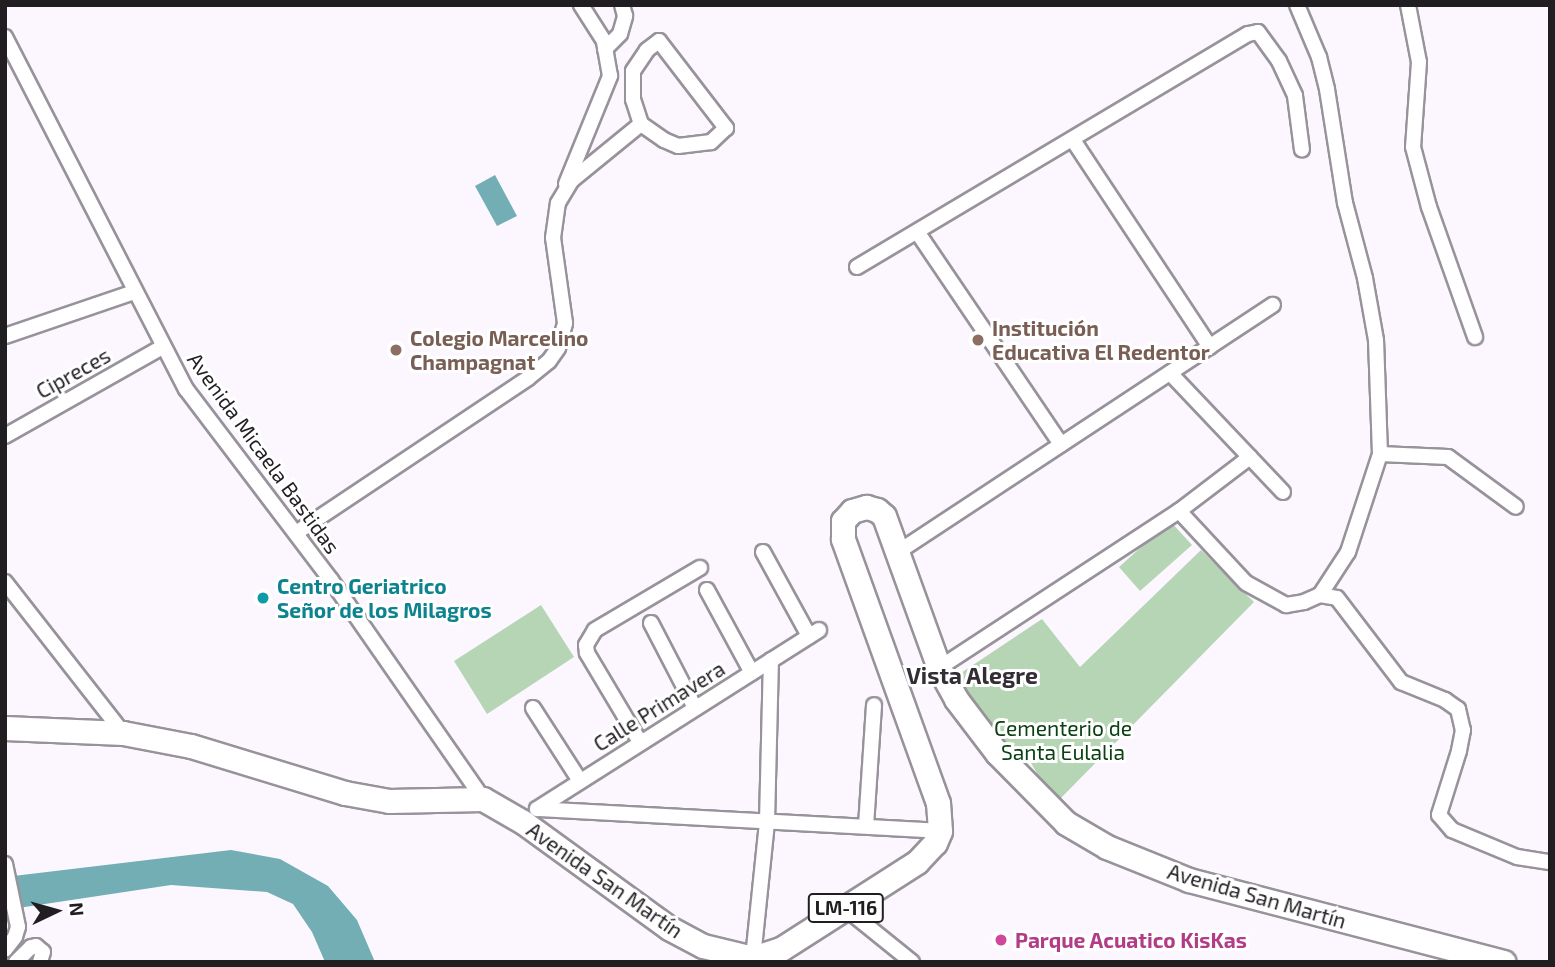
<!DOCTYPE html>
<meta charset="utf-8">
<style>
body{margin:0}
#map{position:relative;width:1555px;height:967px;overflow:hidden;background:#fcf7ff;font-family:"Exo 2",sans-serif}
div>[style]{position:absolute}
.green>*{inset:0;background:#b5d5b5}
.water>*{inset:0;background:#73aeb5}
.roads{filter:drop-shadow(2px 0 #98929b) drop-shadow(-2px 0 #98929b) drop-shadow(0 2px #98929b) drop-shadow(0 -2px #98929b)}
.minor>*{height:14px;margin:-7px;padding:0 7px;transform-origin:7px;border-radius:7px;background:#fff}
.primary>*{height:23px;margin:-11.5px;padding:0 11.5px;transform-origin:11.5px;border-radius:11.5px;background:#fff}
.dots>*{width:19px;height:19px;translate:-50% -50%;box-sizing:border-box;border:4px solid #fff;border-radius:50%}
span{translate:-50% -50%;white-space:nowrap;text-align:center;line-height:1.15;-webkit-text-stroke:6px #fff;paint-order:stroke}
.shield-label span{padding:2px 5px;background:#fff;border:2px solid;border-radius:5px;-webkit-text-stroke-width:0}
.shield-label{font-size:19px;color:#211e22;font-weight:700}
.education-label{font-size:21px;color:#785e54;font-weight:700}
.left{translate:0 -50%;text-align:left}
.street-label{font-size:21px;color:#211e22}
.culture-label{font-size:21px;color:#0d838f;font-weight:700}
.park-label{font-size:21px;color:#0a4012}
.hotel-label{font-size:21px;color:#b23c85;font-weight:700}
.neighbourhood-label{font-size:23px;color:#332e35;font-weight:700}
.frame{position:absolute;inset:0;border:7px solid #211e22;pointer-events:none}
.north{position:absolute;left:21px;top:876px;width:70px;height:70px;-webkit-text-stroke:5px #fff;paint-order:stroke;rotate:85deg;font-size:19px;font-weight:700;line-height:28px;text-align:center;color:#211e22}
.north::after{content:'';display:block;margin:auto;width:24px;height:32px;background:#211e22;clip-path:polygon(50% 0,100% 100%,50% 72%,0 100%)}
</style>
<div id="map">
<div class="green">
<div style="clip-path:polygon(1170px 521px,1192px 545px,1140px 591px,1119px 567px)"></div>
<div style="clip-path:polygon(1201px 550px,1254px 602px,1059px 800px,1042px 782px,1031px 763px,1016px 758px,1001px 742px,955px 677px,1042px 619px,1080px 667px)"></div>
<div style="clip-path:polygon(541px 605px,574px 657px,487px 714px,454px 661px)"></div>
</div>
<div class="water">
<div style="clip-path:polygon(495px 175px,517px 216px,497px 226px,475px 186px)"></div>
<div style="clip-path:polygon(231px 850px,280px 859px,328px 886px,357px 920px,375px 962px,325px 962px,312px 932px,293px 904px,267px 892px,171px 885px,5px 910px,5px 877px)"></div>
</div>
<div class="roads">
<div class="minor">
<div style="left:1408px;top:5px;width:58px;rotate:79.1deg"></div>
<div style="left:1419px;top:62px;width:85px;rotate:94deg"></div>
<div style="left:1413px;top:147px;width:62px;rotate:75.1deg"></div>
<div style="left:1429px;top:207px;width:138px;rotate:70.5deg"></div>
<div style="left:5px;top:37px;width:396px;rotate:62.8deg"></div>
<div style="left:186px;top:389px;width:240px;rotate:52.8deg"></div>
<div style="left:331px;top:580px;width:267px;rotate:55.2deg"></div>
<div style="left:659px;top:41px;width:110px;rotate:52.4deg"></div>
<div style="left:726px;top:128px;width:21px;rotate:137deg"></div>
<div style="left:711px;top:142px;width:33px;rotate:173deg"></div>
<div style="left:678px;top:146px;width:15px;rotate:-157deg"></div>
<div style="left:664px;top:140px;width:28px;rotate:-145deg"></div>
<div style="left:641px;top:124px;width:26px;rotate:-108deg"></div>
<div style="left:633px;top:99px;width:28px;rotate:-90deg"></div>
<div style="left:633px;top:71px;width:25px;rotate:-56deg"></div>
<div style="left:647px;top:50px;width:15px;rotate:-37deg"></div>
<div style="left:605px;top:49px;width:21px;rotate:-45deg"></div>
<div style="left:620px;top:34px;width:19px;rotate:-74deg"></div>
<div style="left:625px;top:16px;width:11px;rotate:-105deg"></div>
<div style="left:1073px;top:140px;width:248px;rotate:56.5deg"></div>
<div style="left:566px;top:184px;width:117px;rotate:-67.8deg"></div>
<div style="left:610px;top:76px;width:36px;rotate:-100deg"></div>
<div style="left:604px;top:41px;width:43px;rotate:-122.6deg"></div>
<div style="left:918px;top:233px;width:255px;rotate:55.9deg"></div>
<div style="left:857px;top:267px;width:455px;rotate:-30.8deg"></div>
<div style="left:1248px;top:34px;width:10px;rotate:-11deg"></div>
<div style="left:1258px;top:32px;width:36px;rotate:54deg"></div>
<div style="left:1279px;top:61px;width:38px;rotate:65deg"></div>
<div style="left:1295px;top:96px;width:54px;rotate:82.6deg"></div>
<div style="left:5px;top:336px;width:136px;rotate:-18.8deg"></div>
<div style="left:1170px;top:373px;width:164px;rotate:46.5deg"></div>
<div style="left:5px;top:436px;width:180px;rotate:-29.5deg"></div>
<div style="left:1380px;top:454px;width:68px;rotate:2.5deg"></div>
<div style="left:1448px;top:457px;width:84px;rotate:36.3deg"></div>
<div style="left:1179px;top:511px;width:98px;rotate:47.1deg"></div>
<div style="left:1246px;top:583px;width:46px;rotate:28.8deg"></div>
<div style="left:1286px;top:605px;width:18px;rotate:-9deg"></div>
<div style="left:1304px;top:602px;width:17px;rotate:-24deg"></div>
<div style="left:1320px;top:595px;width:51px;rotate:-56.9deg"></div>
<div style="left:1348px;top:552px;width:103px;rotate:-71.9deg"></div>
<div style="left:1380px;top:454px;width:114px;rotate:-92deg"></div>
<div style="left:1376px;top:340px;width:63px;rotate:-100.1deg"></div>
<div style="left:1365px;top:278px;width:78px;rotate:-104.9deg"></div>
<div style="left:1345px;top:203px;width:115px;rotate:-99deg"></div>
<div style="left:1327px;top:89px;width:33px;rotate:-104deg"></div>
<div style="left:1319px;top:57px;width:56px;rotate:-112.9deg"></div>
<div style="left:296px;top:533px;width:279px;rotate:-33.7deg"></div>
<div style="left:528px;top:378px;width:27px;rotate:-39deg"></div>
<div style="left:549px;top:361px;width:16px;rotate:-55deg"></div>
<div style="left:558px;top:348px;width:26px;rotate:-74deg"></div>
<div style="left:565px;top:323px;width:86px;rotate:-98deg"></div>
<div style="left:553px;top:238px;width:35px;rotate:-82deg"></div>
<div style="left:558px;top:203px;width:26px;rotate:-59deg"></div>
<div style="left:571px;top:181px;width:90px;rotate:-39.2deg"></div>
<div style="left:763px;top:552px;width:96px;rotate:61.3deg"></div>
<div style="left:898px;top:552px;width:449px;rotate:-33.4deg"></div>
<div style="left:5px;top:582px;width:192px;rotate:52deg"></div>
<div style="left:707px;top:590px;width:94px;rotate:61.5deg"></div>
<div style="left:1320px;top:595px;width:17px;rotate:10deg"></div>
<div style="left:1337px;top:598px;width:106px;rotate:52.7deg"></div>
<div style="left:1401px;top:682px;width:48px;rotate:22.2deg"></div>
<div style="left:1445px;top:700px;width:16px;rotate:35deg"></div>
<div style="left:1458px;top:709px;width:22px;rotate:77deg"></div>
<div style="left:1463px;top:730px;width:21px;rotate:101deg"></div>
<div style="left:1459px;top:751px;width:67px;rotate:107.4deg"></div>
<div style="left:1439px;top:815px;width:20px;rotate:49deg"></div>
<div style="left:1452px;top:830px;width:70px;rotate:22.6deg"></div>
<div style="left:1517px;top:857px;width:33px;rotate:9deg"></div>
<div style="left:651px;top:623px;width:96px;rotate:62.6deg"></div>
<div style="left:939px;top:668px;width:287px;rotate:-33.2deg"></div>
<div style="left:1179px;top:511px;width:89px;rotate:-37.3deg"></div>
<div style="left:533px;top:708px;width:87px;rotate:57.2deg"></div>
<div style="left:640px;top:742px;width:104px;rotate:-120.8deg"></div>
<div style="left:587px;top:653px;width:8px;rotate:-97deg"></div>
<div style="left:586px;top:645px;width:17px;rotate:-59deg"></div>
<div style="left:595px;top:630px;width:122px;rotate:-30.6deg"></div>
<div style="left:537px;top:809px;width:404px;rotate:3.1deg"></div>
<div style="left:537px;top:809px;width:334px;rotate:-32.4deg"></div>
<div style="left:866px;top:826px;width:121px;rotate:-86.2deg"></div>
<div style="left:5px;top:864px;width:64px;rotate:78.3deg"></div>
<div style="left:18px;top:927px;width:10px;rotate:107deg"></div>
<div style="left:15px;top:937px;width:16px;rotate:128deg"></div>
<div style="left:845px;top:908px;width:86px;rotate:38.9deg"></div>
<div style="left:753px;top:958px;width:137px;rotate:-84.1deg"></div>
<div style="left:767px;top:822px;width:162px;rotate:-88.6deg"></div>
<div style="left:16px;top:962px;width:21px;rotate:-45deg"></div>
<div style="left:31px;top:947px;width:5px;rotate:-11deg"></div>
<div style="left:36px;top:946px;width:9px;rotate:41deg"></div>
<div style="left:43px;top:952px;width:10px;rotate:107deg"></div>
</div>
<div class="primary">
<div style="left:5px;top:728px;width:118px;rotate:2.4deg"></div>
<div style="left:123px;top:733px;width:69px;rotate:10.8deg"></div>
<div style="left:191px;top:746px;width:161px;rotate:17deg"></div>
<div style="left:345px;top:793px;width:45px;rotate:10.3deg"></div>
<div style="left:389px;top:801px;width:94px;rotate:-1.2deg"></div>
<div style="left:483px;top:799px;width:46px;rotate:29.9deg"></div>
<div style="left:523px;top:822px;width:180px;rotate:36deg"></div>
<div style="left:669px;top:928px;width:38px;rotate:28deg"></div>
<div style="left:703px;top:946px;width:51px;rotate:13.5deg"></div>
<div style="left:753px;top:958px;width:29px;rotate:-18deg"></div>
<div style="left:781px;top:949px;width:161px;rotate:-32.6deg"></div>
<div style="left:917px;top:862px;width:26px;rotate:-47deg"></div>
<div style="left:935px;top:843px;width:13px;rotate:-67deg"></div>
<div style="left:940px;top:831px;width:28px;rotate:-94deg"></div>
<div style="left:938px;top:803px;width:281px;rotate:-109.8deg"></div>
<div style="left:843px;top:539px;width:18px;rotate:-90deg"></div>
<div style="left:843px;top:521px;width:13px;rotate:-48deg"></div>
<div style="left:852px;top:511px;width:15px;rotate:-16deg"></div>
<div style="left:866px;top:507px;width:11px;rotate:15deg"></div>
<div style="left:877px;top:510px;width:9px;rotate:41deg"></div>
<div style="left:884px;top:516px;width:162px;rotate:70.1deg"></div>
<div style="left:939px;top:668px;width:35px;rotate:61deg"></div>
<div style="left:956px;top:699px;width:68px;rotate:52.8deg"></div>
<div style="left:997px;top:753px;width:98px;rotate:45.4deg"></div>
<div style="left:1066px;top:823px;width:48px;rotate:30.3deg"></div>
<div style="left:1107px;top:847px;width:88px;rotate:21.9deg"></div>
<div style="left:1189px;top:880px;width:325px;rotate:14.6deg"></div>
</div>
</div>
<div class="dots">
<div style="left:978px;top:340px;background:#8d6e63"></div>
<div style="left:396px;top:350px;background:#8d6e63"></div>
<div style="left:263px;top:598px;background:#0f9aa8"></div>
<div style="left:1001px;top:940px;background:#d1479c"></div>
</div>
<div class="shield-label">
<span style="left:846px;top:908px">LM-116</span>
</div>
<div class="education-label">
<span class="left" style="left:992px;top:340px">Institución<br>Educativa El Redentor</span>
<span class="left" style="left:410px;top:350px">Colegio Marcelino<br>Champagnat</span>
</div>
<div class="street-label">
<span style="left:73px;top:373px;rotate:-29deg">Cipreces</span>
<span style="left:264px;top:453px;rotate:54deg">Avenida Micaela Bastidas</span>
<span style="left:659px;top:706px;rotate:-32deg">Calle Primavera</span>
<span style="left:605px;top:880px;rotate:35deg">Avenida San Martín</span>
<span style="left:1257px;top:896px;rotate:16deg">Avenida San Martín</span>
</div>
<div class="culture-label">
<span class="left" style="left:277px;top:598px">Centro Geriatrico<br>Señor de los Milagros</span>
</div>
<div class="park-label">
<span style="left:1063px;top:740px">Cementerio de<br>Santa Eulalia</span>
</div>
<div class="hotel-label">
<span class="left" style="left:1015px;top:940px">Parque Acuatico KisKas</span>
</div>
<div class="neighbourhood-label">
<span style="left:972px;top:675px">Vista Alegre</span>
</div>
<div class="frame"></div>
<div class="north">N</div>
</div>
